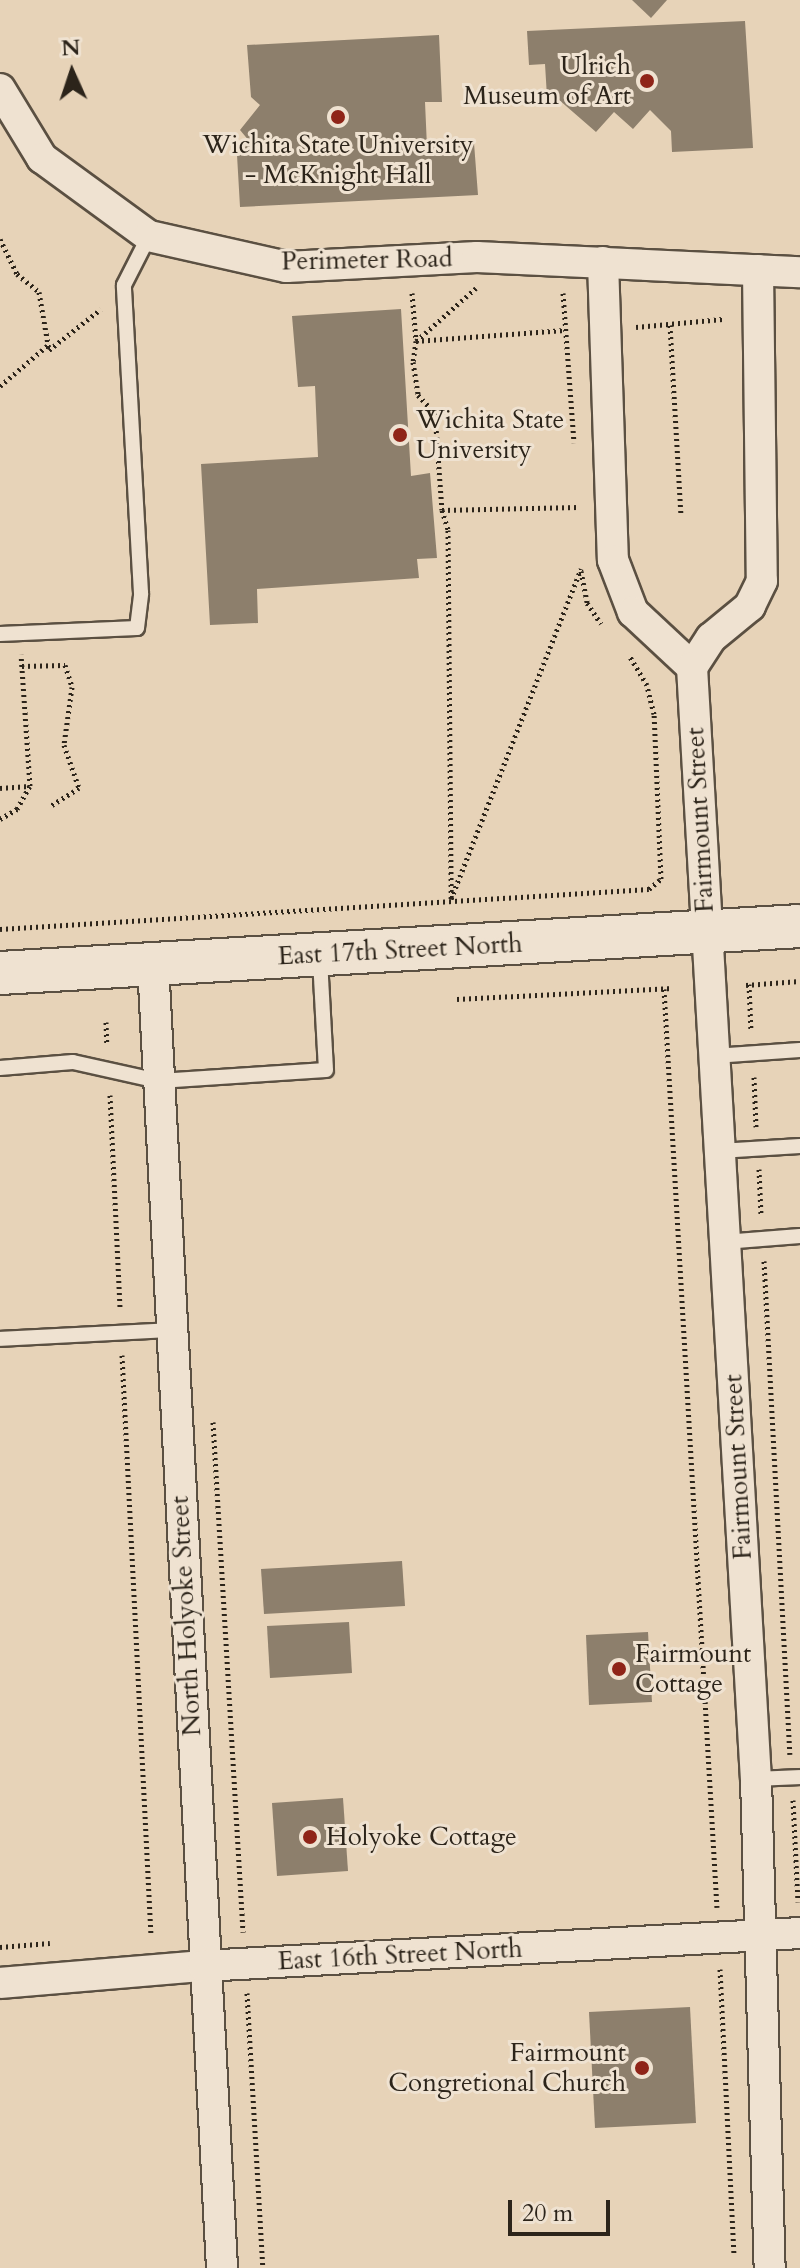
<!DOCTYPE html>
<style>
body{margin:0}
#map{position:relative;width:800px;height:2268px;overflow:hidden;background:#e7d3b8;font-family:Cardo,serif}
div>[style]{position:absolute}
.building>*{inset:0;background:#8d7f6c}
.path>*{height:5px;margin-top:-2.5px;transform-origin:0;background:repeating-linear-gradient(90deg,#2c241a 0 2px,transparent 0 6px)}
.roads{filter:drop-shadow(2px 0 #5b5042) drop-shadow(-2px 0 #5b5042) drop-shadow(0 2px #5b5042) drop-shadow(0 -2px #5b5042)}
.lane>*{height:14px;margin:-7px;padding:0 7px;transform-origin:7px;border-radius:7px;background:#efe2d1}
.street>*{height:30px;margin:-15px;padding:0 15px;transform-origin:15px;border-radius:15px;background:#efe2d1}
.secondary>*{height:42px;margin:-21px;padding:0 21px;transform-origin:21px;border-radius:21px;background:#efe2d1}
.dots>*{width:22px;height:22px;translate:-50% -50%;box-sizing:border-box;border:4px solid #efe2d1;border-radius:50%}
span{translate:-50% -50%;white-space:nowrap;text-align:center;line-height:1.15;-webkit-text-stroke:6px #efe2d1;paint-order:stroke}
.poi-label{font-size:26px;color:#2c241a}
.right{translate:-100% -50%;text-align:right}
.left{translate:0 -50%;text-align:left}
.street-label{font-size:26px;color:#2c241a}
.north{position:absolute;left:32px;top:32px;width:80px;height:80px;-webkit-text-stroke:6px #efe2d1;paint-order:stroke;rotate:357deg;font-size:22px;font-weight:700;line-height:32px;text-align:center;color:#2c241a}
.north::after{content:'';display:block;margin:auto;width:28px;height:36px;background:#2c241a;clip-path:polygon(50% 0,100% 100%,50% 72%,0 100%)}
.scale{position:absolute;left:508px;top:2200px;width:102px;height:36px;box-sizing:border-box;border:4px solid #2c241a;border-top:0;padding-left:10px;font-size:24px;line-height:28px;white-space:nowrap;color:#2c241a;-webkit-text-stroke:6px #efe2d1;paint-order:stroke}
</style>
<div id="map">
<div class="building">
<div style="clip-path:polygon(632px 0,667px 0,651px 18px)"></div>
<div style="clip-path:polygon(745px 21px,753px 148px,672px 152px,671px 131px,650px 110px,633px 129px,614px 112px,596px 132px,558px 99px,547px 97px,545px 64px,529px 65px,527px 31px)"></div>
<div style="clip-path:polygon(439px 35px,442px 102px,425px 102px,427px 147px,474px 143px,478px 195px,240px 207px,237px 155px,250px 142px,240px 130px,260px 105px,251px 97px,247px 45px)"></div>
<div style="clip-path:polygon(401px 309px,411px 476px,430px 473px,437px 558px,417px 559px,419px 578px,257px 589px,258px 623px,210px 625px,201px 464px,318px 457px,315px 386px,298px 387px,292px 316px)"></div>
<div style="clip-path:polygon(402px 1561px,405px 1606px,264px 1614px,261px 1569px)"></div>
<div style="clip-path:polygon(349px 1622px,352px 1673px,270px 1678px,267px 1626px)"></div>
<div style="clip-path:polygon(648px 1632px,652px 1702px,589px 1705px,586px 1635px)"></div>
<div style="clip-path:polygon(343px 1798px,348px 1871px,277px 1876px,272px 1803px)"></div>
<div style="clip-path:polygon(690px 2007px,696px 2123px,595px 2128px,589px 2012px)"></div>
</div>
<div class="path">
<div style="left:0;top:239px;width:39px;rotate:64deg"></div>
<div style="left:17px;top:274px;width:28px;rotate:39deg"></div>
<div style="left:39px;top:292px;width:59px;rotate:80.2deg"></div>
<div style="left:49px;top:350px;width:66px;rotate:-38.3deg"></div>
<div style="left:476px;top:288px;width:80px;rotate:138.5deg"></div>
<div style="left:416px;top:341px;width:21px;rotate:98deg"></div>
<div style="left:413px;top:362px;width:33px;rotate:81deg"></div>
<div style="left:418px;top:395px;width:25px;rotate:47deg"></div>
<div style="left:435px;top:413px;width:97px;rotate:85.9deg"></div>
<div style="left:442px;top:510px;width:137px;rotate:-1.3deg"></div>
<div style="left:412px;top:293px;width:48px;rotate:85.2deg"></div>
<div style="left:416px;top:341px;width:149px;rotate:-4.2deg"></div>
<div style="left:563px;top:293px;width:150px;rotate:85.8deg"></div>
<div style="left:670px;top:325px;width:190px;rotate:86.7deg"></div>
<div style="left:636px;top:327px;width:87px;rotate:-5.3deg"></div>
<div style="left:0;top:386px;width:63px;rotate:-40.5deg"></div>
<div style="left:442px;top:510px;width:21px;rotate:73deg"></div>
<div style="left:448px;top:530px;width:369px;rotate:89.5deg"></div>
<div style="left:451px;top:899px;width:355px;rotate:-68.5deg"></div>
<div style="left:581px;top:571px;width:33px;rotate:79deg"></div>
<div style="left:587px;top:603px;width:25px;rotate:56deg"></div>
<div style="left:22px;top:666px;width:43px;rotate:-1.3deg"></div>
<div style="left:65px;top:665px;width:23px;rotate:72deg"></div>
<div style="left:72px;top:687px;width:59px;rotate:97.9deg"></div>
<div style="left:64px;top:745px;width:46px;rotate:70.8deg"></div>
<div style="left:79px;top:788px;width:34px;rotate:148deg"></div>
<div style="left:0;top:788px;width:29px;rotate:-4deg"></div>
<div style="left:0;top:819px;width:20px;rotate:-30deg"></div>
<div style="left:17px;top:809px;width:26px;rotate:-61deg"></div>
<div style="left:30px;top:786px;width:132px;rotate:-93.9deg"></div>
<div style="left:0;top:929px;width:650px;rotate:-3.53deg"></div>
<div style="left:649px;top:889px;width:16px;rotate:-40deg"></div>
<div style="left:661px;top:879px;width:165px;rotate:-92.4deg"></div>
<div style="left:654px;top:714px;width:30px;rotate:-104deg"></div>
<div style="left:647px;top:685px;width:35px;rotate:-121deg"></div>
<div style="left:749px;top:984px;width:47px;rotate:87.6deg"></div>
<div style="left:746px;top:985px;width:54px;rotate:-4.2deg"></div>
<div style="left:664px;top:989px;width:920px;rotate:86.7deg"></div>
<div style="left:457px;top:999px;width:216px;rotate:-2.9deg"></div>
<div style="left:106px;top:1022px;width:23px;rotate:88deg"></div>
<div style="left:754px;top:1077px;width:50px;rotate:87.7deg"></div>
<div style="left:110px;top:1095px;width:214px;rotate:87.3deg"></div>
<div style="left:759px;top:1169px;width:46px;rotate:87.5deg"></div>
<div style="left:764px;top:1261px;width:494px;rotate:87deg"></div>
<div style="left:122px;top:1355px;width:582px;rotate:87.14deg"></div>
<div style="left:213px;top:1422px;width:511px;rotate:86.63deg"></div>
<div style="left:793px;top:1800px;width:102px;rotate:87.2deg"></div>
<div style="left:0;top:1947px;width:50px;rotate:-4.6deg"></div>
<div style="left:720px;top:1969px;width:286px;rotate:87.2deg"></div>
<div style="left:247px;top:1993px;width:275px;rotate:86.7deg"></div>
</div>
<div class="roads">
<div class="lane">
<div style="left:0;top:634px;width:137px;rotate:-2.5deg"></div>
<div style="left:137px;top:628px;width:35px;rotate:-83deg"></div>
<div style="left:141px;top:593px;width:308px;rotate:-93.2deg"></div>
<div style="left:124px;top:285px;width:55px;rotate:-63deg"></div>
<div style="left:714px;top:1056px;width:86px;rotate:-4deg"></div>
<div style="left:0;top:1068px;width:73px;rotate:-4.7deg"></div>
<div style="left:73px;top:1062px;width:88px;rotate:12.5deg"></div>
<div style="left:159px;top:1081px;width:167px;rotate:-3.8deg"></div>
<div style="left:326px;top:1070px;width:111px;rotate:-93.1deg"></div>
<div style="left:719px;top:1151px;width:81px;rotate:-3.5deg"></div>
<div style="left:724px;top:1242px;width:76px;rotate:-4.5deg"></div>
<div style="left:0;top:1339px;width:172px;rotate:-3deg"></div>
<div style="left:756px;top:1779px;width:44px;rotate:-2.6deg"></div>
</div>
<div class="street">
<div style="left:0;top:89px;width:81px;rotate:58.7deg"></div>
<div style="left:42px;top:158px;width:132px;rotate:36.1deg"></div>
<div style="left:149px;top:236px;width:141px;rotate:12.7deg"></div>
<div style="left:287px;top:267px;width:190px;rotate:-3deg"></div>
<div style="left:477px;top:257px;width:323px;rotate:2.7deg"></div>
<div style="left:603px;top:262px;width:298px;rotate:88.1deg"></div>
<div style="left:613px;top:560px;width:56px;rotate:69deg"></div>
<div style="left:633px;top:612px;width:81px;rotate:43deg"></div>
<div style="left:758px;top:270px;width:311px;rotate:89.3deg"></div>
<div style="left:762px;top:581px;width:28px;rotate:116deg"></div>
<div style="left:750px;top:606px;width:50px;rotate:140.6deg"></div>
<div style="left:711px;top:638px;width:35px;rotate:123deg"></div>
<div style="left:692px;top:667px;width:1114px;rotate:86.71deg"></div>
<div style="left:756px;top:1779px;width:489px;rotate:88.4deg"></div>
<div style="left:153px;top:964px;width:1306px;rotate:86.97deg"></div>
<div style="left:0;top:1983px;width:204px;rotate:-4.8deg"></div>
<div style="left:203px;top:1966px;width:598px;rotate:-3.16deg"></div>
</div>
<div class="secondary">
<div style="left:0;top:973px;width:801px;rotate:-3.36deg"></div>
</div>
</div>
<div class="dots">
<div style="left:647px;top:81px;background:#8f2418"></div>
<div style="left:338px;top:117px;background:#8f2418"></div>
<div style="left:400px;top:435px;background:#8f2418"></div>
<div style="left:619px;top:1669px;background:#8f2418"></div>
<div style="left:310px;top:1837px;background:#8f2418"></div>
<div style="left:642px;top:2068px;background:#8f2418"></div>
</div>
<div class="poi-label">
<span class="right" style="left:631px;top:81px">Ulrich<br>Museum of Art</span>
<span style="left:338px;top:160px">Wichita State University<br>- McKnight Hall</span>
<span class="left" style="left:416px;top:435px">Wichita State<br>University</span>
<span class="left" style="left:635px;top:1669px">Fairmount<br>Cottage</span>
<span class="left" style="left:326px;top:1837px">Holyoke Cottage</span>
<span class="right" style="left:626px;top:2068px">Fairmount<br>Congretional Church</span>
</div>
<div class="street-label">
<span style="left:367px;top:260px;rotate:-1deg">Perimeter Road</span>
<span style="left:700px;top:820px;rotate:-93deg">Fairmount Street</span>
<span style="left:400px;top:950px;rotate:-3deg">East 17th Street North</span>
<span style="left:738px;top:1467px;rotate:-93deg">Fairmount Street</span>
<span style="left:186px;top:1616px;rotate:-93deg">North Holyoke Street</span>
<span style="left:400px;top:1955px;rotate:-3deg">East 16th Street North</span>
</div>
<div class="north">N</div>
<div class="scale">20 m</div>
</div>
